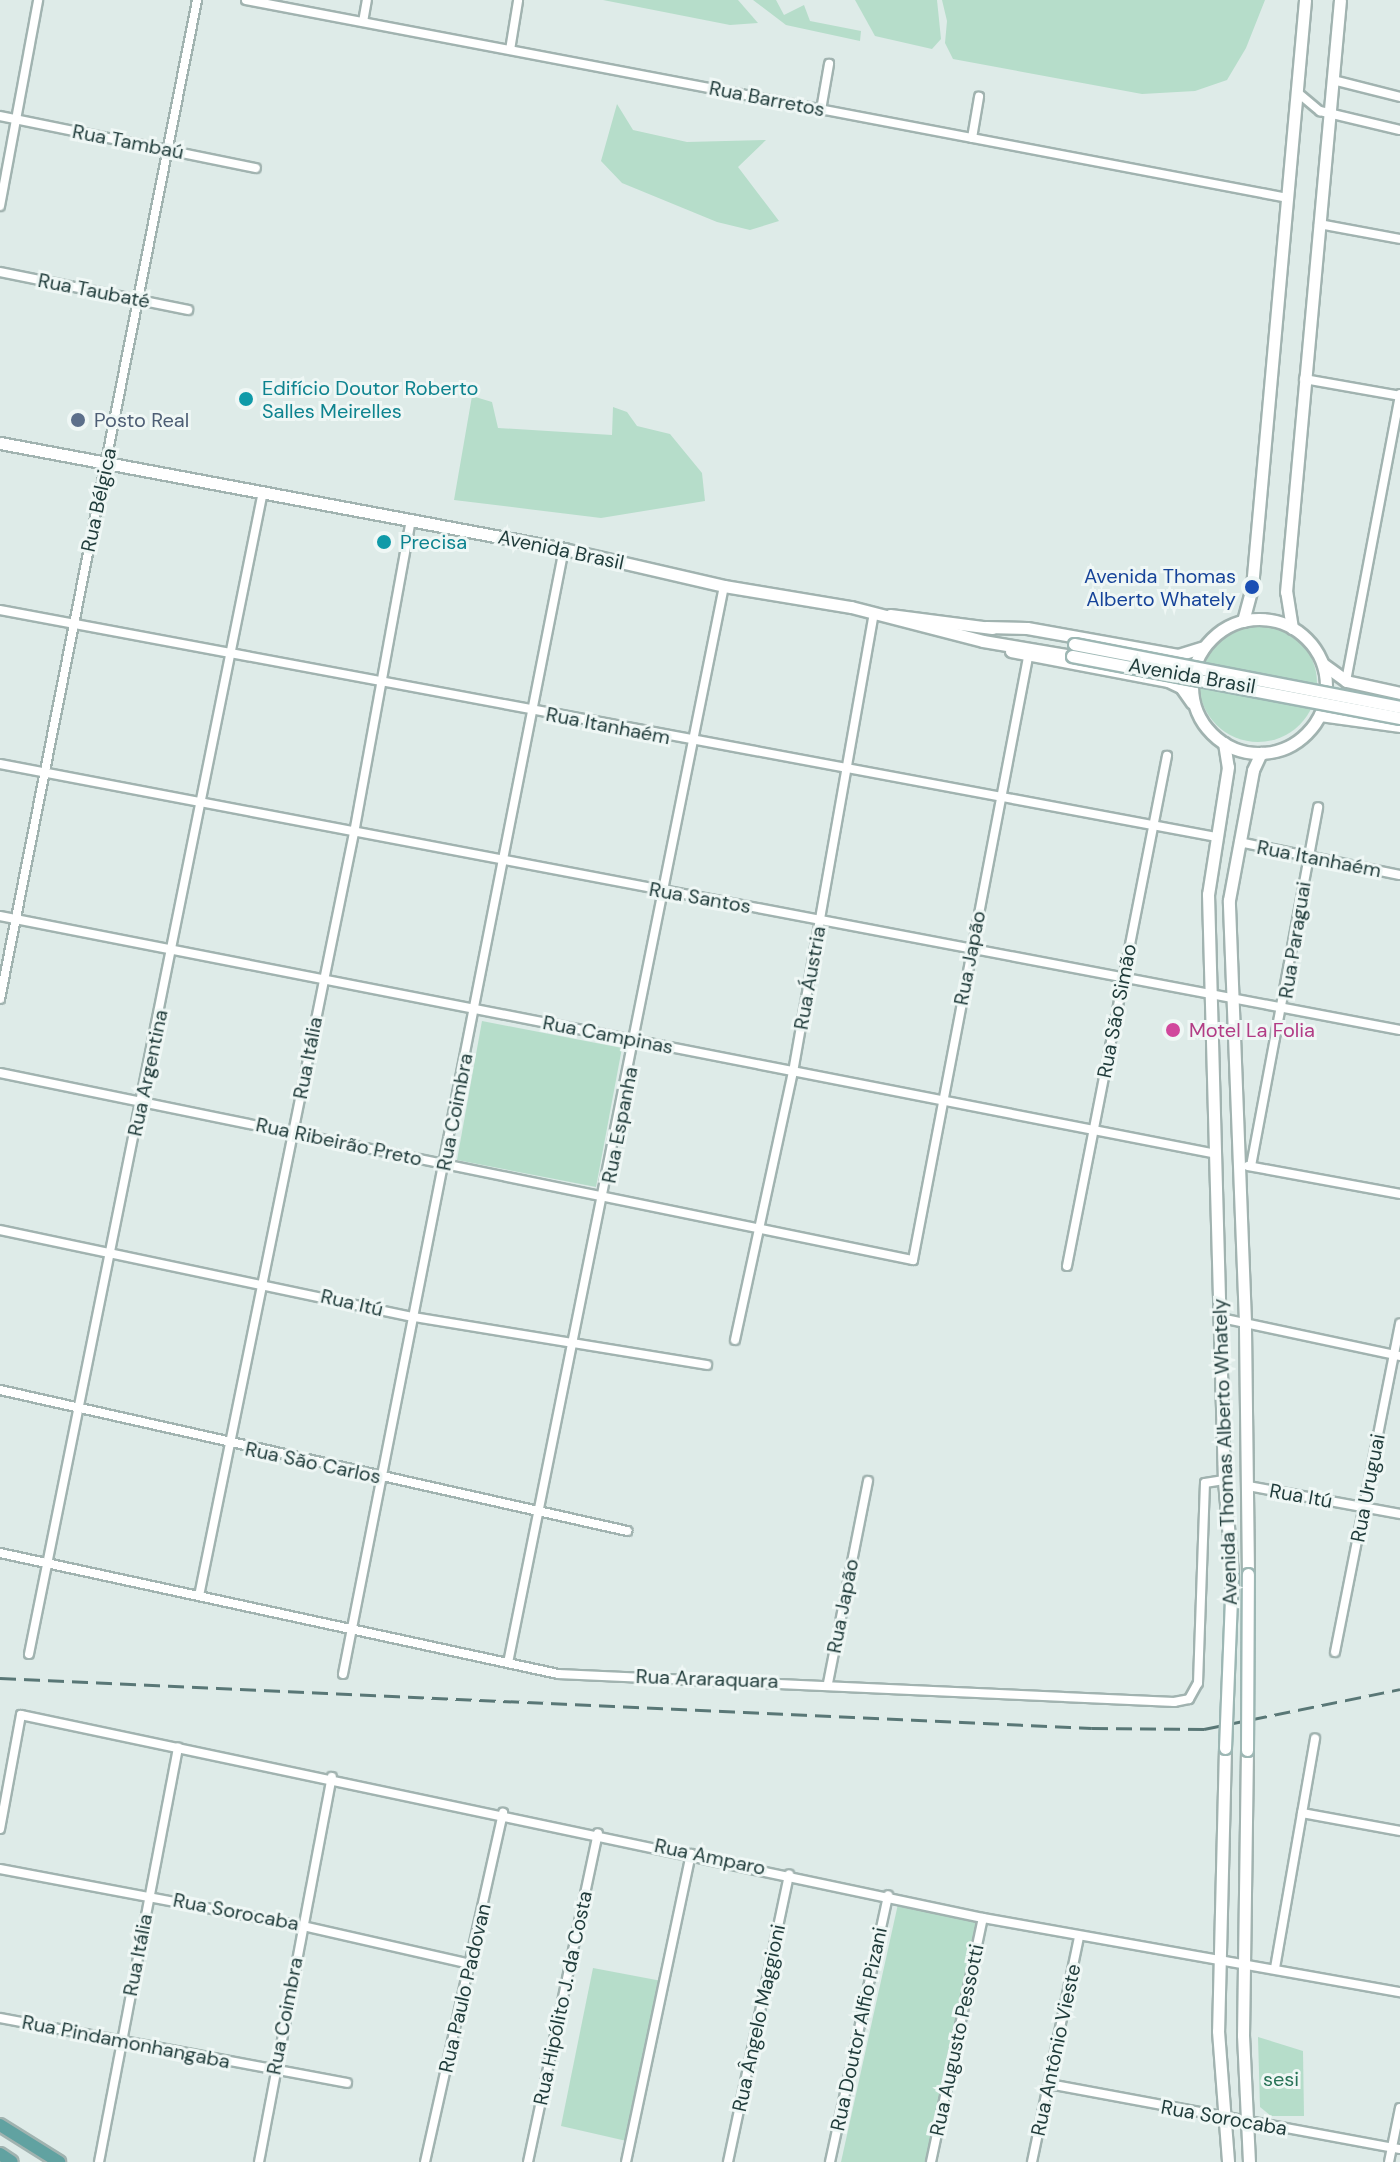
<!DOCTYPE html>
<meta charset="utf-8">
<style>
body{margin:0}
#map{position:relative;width:1400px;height:2162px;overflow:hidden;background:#deebe8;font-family:"DM Sans",sans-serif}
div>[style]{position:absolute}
.green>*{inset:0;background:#b6ddca}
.round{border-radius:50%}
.roads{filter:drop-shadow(2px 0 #a1b3b0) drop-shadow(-2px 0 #a1b3b0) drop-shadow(0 2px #a1b3b0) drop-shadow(0 -2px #a1b3b0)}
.street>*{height:8px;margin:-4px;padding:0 4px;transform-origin:4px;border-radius:4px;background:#fff}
.secondary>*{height:11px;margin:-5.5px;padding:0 5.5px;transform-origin:5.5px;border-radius:5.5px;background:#fff}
.secondary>.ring{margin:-5.5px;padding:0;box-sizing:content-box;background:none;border:11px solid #fff;border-radius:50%}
.primary>*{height:12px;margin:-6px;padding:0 6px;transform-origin:6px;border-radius:6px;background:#61a2a1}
.rail>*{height:3px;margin-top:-1.5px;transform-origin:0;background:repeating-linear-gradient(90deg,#597776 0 16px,transparent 0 24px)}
.bridges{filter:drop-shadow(2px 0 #9db7b4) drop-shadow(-2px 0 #9db7b4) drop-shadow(0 2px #9db7b4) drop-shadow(0 -2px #9db7b4)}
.secondary-bridge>*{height:11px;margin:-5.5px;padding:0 5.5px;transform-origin:5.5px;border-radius:5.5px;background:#fff}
.dots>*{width:22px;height:22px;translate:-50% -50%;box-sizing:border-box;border:4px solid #eff7f5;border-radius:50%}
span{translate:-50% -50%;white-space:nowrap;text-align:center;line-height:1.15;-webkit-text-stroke:6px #eff7f5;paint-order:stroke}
.street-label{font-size:20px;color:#1f3b3a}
.culture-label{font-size:20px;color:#0d838f}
.left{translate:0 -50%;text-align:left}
.service-label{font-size:20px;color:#4e5e75}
.transit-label{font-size:20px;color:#164399}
.right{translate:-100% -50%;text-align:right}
.hotel-label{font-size:20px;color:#b23c85}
.park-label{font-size:20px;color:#287357}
</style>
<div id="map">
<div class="green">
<div style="clip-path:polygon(603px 0,738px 0,758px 23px,730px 25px)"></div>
<div style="clip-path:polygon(753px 0,776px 0,784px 15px,804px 5px,810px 21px,861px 31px,860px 41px,786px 25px)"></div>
<div style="clip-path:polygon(855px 0,937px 0,941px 39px,932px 49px,875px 36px)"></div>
<div style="clip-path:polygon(942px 0,1265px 0,1246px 48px,1227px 80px,1195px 91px,1142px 94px,953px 59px,945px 43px,947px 21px)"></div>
<div style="clip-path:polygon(617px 104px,633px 130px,687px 142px,766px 140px,738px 167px,779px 221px,750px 230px,717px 222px,622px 183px,601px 161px)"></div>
<div style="clip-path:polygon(472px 396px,492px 402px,498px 428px,612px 435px,613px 407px,627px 412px,637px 426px,670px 434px,702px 473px,705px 501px,601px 518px,454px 500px)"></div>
<div class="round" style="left:1199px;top:624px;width:118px;height:118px"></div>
<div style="clip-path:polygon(482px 1021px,622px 1048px,596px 1187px,457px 1160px)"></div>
<div style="clip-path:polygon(898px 1904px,979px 1922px,926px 2162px,841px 2162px)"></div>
<div style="clip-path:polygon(593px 1968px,667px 1982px,631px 2142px,561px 2126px)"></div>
<div style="clip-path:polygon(1258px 2037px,1303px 2051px,1304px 2116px,1271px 2116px,1260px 2107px)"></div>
</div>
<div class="roads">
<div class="street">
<div style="left:246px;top:0;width:1061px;rotate:10.76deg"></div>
<div style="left:363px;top:22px;width:22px;rotate:-80deg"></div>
<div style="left:510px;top:50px;width:50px;rotate:-80.7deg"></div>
<div style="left:1333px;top:80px;width:69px;rotate:14.2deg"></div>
<div style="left:1297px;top:92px;width:30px;rotate:40deg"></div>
<div style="left:1320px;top:111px;width:82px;rotate:13.4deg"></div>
<div style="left:821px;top:110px;width:47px;rotate:-80.1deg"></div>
<div style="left:0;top:116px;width:261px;rotate:11.5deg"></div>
<div style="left:972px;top:138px;width:42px;rotate:-80.3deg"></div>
<div style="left:0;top:206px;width:209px;rotate:-79.5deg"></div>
<div style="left:1319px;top:224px;width:82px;rotate:10.5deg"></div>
<div style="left:0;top:272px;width:192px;rotate:11.4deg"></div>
<div style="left:1304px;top:379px;width:97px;rotate:10deg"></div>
<div style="left:0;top:610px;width:1238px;rotate:10.57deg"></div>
<div style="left:1346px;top:681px;width:292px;rotate:-79.3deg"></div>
<div style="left:0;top:764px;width:1425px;rotate:10.76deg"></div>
<div style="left:1239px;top:842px;width:164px;rotate:11.6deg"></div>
<div style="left:0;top:916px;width:1239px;rotate:11.07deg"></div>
<div style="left:0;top:999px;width:1018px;rotate:-78.84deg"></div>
<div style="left:0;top:1073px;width:932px;rotate:11.58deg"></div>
<div style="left:913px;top:1260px;width:614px;rotate:-79.2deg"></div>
<div style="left:1248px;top:1166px;width:155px;rotate:10.4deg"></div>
<div style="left:1251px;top:1166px;width:365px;rotate:-79.4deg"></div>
<div style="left:0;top:1230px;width:423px;rotate:11.9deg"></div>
<div style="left:414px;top:1317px;width:297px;rotate:9.3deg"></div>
<div style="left:1067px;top:1266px;width:520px;rotate:-78.91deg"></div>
<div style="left:1221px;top:1318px;width:183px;rotate:12deg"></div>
<div style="left:735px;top:1340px;width:274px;rotate:-77.8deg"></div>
<div style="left:793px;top:1072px;width:466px;rotate:-80deg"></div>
<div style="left:0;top:1390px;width:643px;rotate:12.67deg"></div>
<div style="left:1248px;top:1486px;width:155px;rotate:10.4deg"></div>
<div style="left:0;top:1553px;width:571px;rotate:12.23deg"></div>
<div style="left:558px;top:1674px;width:617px;rotate:2.6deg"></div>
<div style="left:1174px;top:1702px;width:15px;rotate:-11deg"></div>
<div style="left:1189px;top:1699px;width:18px;rotate:-61deg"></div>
<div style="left:1198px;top:1683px;width:200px;rotate:-88deg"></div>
<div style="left:1205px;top:1483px;width:19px;rotate:-9deg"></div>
<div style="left:199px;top:1596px;width:779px;rotate:-78.52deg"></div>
<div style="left:354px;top:833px;width:319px;rotate:-79.7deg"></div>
<div style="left:1335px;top:1652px;width:335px;rotate:-78.8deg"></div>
<div style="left:29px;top:1654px;width:1186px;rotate:-78.62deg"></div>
<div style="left:508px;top:1663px;width:1098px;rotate:-78.66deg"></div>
<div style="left:343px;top:1674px;width:1147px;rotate:-78.89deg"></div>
<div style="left:828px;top:1683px;width:206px;rotate:-78.8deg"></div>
<div style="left:1302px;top:1813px;width:100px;rotate:10.4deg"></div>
<div style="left:0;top:1829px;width:116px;rotate:-79.6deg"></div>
<div style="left:21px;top:1715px;width:983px;rotate:11.92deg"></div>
<div style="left:983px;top:1918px;width:424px;rotate:10.1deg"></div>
<div style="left:0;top:1869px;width:308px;rotate:10.7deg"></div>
<div style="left:303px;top:1926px;width:171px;rotate:12.8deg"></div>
<div style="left:1275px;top:1968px;width:233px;rotate:-80.1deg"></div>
<div style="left:0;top:2018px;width:353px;rotate:10.6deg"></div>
<div style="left:1049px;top:2084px;width:357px;rotate:10.5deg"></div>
<div style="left:99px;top:2162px;width:422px;rotate:-79.2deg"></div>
<div style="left:259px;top:2162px;width:392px;rotate:-79.3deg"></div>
<div style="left:425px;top:2162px;width:358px;rotate:-77.4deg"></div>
<div style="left:528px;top:2162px;width:336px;rotate:-78deg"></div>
<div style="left:626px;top:2162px;width:315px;rotate:-78.1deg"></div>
<div style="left:728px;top:2162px;width:294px;rotate:-78deg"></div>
<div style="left:830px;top:2162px;width:273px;rotate:-77.7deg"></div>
<div style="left:931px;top:2162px;width:249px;rotate:-78deg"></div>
<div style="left:1032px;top:2162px;width:230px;rotate:-78.2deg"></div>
<div style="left:1389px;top:2162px;width:55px;rotate:-78.5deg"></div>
</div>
<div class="secondary">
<div style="left:0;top:443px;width:574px;rotate:10.64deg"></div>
<div style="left:564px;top:549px;width:164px;rotate:13deg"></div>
<div style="left:724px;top:586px;width:129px;rotate:9.4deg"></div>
<div style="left:851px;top:607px;width:136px;rotate:14.4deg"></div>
<div style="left:983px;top:641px;width:90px;rotate:9.6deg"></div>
<div style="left:890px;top:615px;width:103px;rotate:7.3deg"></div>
<div class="ring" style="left:1192px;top:619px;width:123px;height:123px"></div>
<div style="left:1243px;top:621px;width:35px;rotate:-75deg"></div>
<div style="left:1252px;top:587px;width:589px;rotate:-84.84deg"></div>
<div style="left:986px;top:627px;width:41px;rotate:1.4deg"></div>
<div style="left:1027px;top:628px;width:153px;rotate:10.1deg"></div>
<div style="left:1178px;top:655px;width:27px;rotate:-17deg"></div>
<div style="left:1292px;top:628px;width:36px;rotate:-99deg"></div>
<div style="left:1286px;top:592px;width:594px;rotate:-84.79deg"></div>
<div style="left:1011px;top:651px;width:160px;rotate:10.8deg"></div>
<div style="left:1168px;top:681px;width:14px;rotate:25deg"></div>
<div style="left:1181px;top:687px;width:19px;rotate:55deg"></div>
<div style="left:1323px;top:664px;width:29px;rotate:36deg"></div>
<div style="left:1346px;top:681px;width:55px;rotate:12.5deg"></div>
<div style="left:1320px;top:715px;width:81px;rotate:7.8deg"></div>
<div style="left:1224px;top:743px;width:24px;rotate:81deg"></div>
<div style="left:1228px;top:767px;width:129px;rotate:98.9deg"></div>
<div style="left:1208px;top:894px;width:586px;rotate:88.44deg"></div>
<div style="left:1224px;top:1480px;width:94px;rotate:85.1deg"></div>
<div style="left:1248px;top:1574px;width:252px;rotate:-90.7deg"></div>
<div style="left:1245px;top:1322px;width:422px;rotate:-92.2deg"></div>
<div style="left:1229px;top:900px;width:132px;rotate:-79.5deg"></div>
<div style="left:1253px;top:770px;width:19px;rotate:-65deg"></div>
<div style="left:1225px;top:1748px;width:283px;rotate:91.4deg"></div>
<div style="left:1218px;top:2031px;width:131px;rotate:85.6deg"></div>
<div style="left:1247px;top:1750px;width:285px;rotate:90.8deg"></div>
<div style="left:1243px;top:2035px;width:127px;rotate:87.3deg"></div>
</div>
<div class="primary">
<div style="left:0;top:2125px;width:70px;rotate:32.1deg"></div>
<div style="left:0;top:2154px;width:14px;rotate:34deg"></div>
</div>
</div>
<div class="rail">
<div style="left:0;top:1678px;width:1093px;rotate:2.62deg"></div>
<div style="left:1092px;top:1728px;width:112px;rotate:0.5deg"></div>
<div style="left:1204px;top:1729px;width:200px;rotate:-11.5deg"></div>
</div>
<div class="bridges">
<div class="secondary-bridge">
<div style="left:1074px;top:644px;width:332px;rotate:10.9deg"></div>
<div style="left:1072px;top:656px;width:334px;rotate:10.7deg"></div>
<div style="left:1225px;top:1748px;width:174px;rotate:-87.7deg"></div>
<div style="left:1247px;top:1750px;width:176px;rotate:-89.7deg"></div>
</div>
</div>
<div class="dots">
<div style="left:246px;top:399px;background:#0f9aa8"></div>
<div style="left:78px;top:420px;background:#5c6f8a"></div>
<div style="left:384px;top:542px;background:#0f9aa8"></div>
<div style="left:1252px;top:587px;background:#1a4fb4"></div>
<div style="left:1173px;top:1030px;background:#d1479c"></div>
</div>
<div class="street-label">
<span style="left:767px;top:99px;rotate:11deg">Rua Barretos</span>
<span style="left:128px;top:142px;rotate:11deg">Rua Tambaú</span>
<span style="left:94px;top:291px;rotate:11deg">Rua Taubaté</span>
<span style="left:99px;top:500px;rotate:-78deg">Rua Bélgica</span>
<span style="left:561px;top:550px;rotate:12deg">Avenida Brasil</span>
<span style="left:1192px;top:676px;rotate:10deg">Avenida Brasil</span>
<span style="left:608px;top:726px;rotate:11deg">Rua Itanhaém</span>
<span style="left:1319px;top:859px;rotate:11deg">Rua Itanhaém</span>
<span style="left:700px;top:898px;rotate:10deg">Rua Santos</span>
<span style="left:1295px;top:940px;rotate:-81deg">Rua Paraguai</span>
<span style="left:970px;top:958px;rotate:-79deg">Rua Japão</span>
<span style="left:810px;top:978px;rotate:-80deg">Rua Áustria</span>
<span style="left:1117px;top:1011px;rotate:-79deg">Rua São Simão</span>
<span style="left:608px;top:1035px;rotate:11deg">Rua Campinas</span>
<span style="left:308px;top:1058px;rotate:-79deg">Rua Itália</span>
<span style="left:148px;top:1073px;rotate:-78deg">Rua Argentina</span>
<span style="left:455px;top:1112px;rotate:-79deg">Rua Coimbra</span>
<span style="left:620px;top:1125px;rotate:-79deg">Rua Espanha</span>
<span style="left:339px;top:1142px;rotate:12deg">Rua Ribeirão Preto</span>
<span style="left:352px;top:1303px;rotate:13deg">Rua Itú</span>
<span style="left:1225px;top:1452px;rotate:-92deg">Avenida Thomas Alberto Whately</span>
<span style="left:313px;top:1463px;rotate:12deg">Rua São Carlos</span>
<span style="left:1368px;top:1488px;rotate:-79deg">Rua Uruguai</span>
<span style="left:1301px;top:1496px;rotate:10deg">Rua Itú</span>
<span style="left:843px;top:1606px;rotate:-79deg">Rua Japão</span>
<span style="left:707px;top:1679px;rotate:2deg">Rua Araraquara</span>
<span style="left:710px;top:1857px;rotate:12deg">Rua Amparo</span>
<span style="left:236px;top:1912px;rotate:11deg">Rua Sorocaba</span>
<span style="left:138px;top:1955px;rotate:-79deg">Rua Itália</span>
<span style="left:465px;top:1988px;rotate:-77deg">Rua Paulo Padovan</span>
<span style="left:563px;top:1998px;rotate:-78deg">Rua Hipólito J. da Costa</span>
<span style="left:285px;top:2016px;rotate:-79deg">Rua Coimbra</span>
<span style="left:759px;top:2018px;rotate:-78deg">Rua Ângelo Maggioni</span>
<span style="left:859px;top:2029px;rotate:-78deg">Rua Doutor Alfio Pizani</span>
<span style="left:957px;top:2040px;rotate:-78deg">Rua Augusto Pessotti</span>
<span style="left:126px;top:2042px;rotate:11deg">Rua Pindamonhangaba</span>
<span style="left:1056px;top:2050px;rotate:-78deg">Rua Antônio Vieste</span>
<span style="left:1224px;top:2118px;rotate:10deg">Rua Sorocaba</span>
</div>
<div class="culture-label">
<span class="left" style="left:262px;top:400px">Edifício Doutor Roberto<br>Salles Meirelles</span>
<span class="left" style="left:400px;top:542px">Precisa</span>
</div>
<div class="service-label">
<span class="left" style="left:94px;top:420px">Posto Real</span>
</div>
<div class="transit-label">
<span class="right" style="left:1236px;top:588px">Avenida Thomas<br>Alberto Whately</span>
</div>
<div class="hotel-label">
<span class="left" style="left:1189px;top:1030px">Motel La Folia</span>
</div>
<div class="park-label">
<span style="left:1281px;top:2079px">sesi</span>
</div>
</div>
